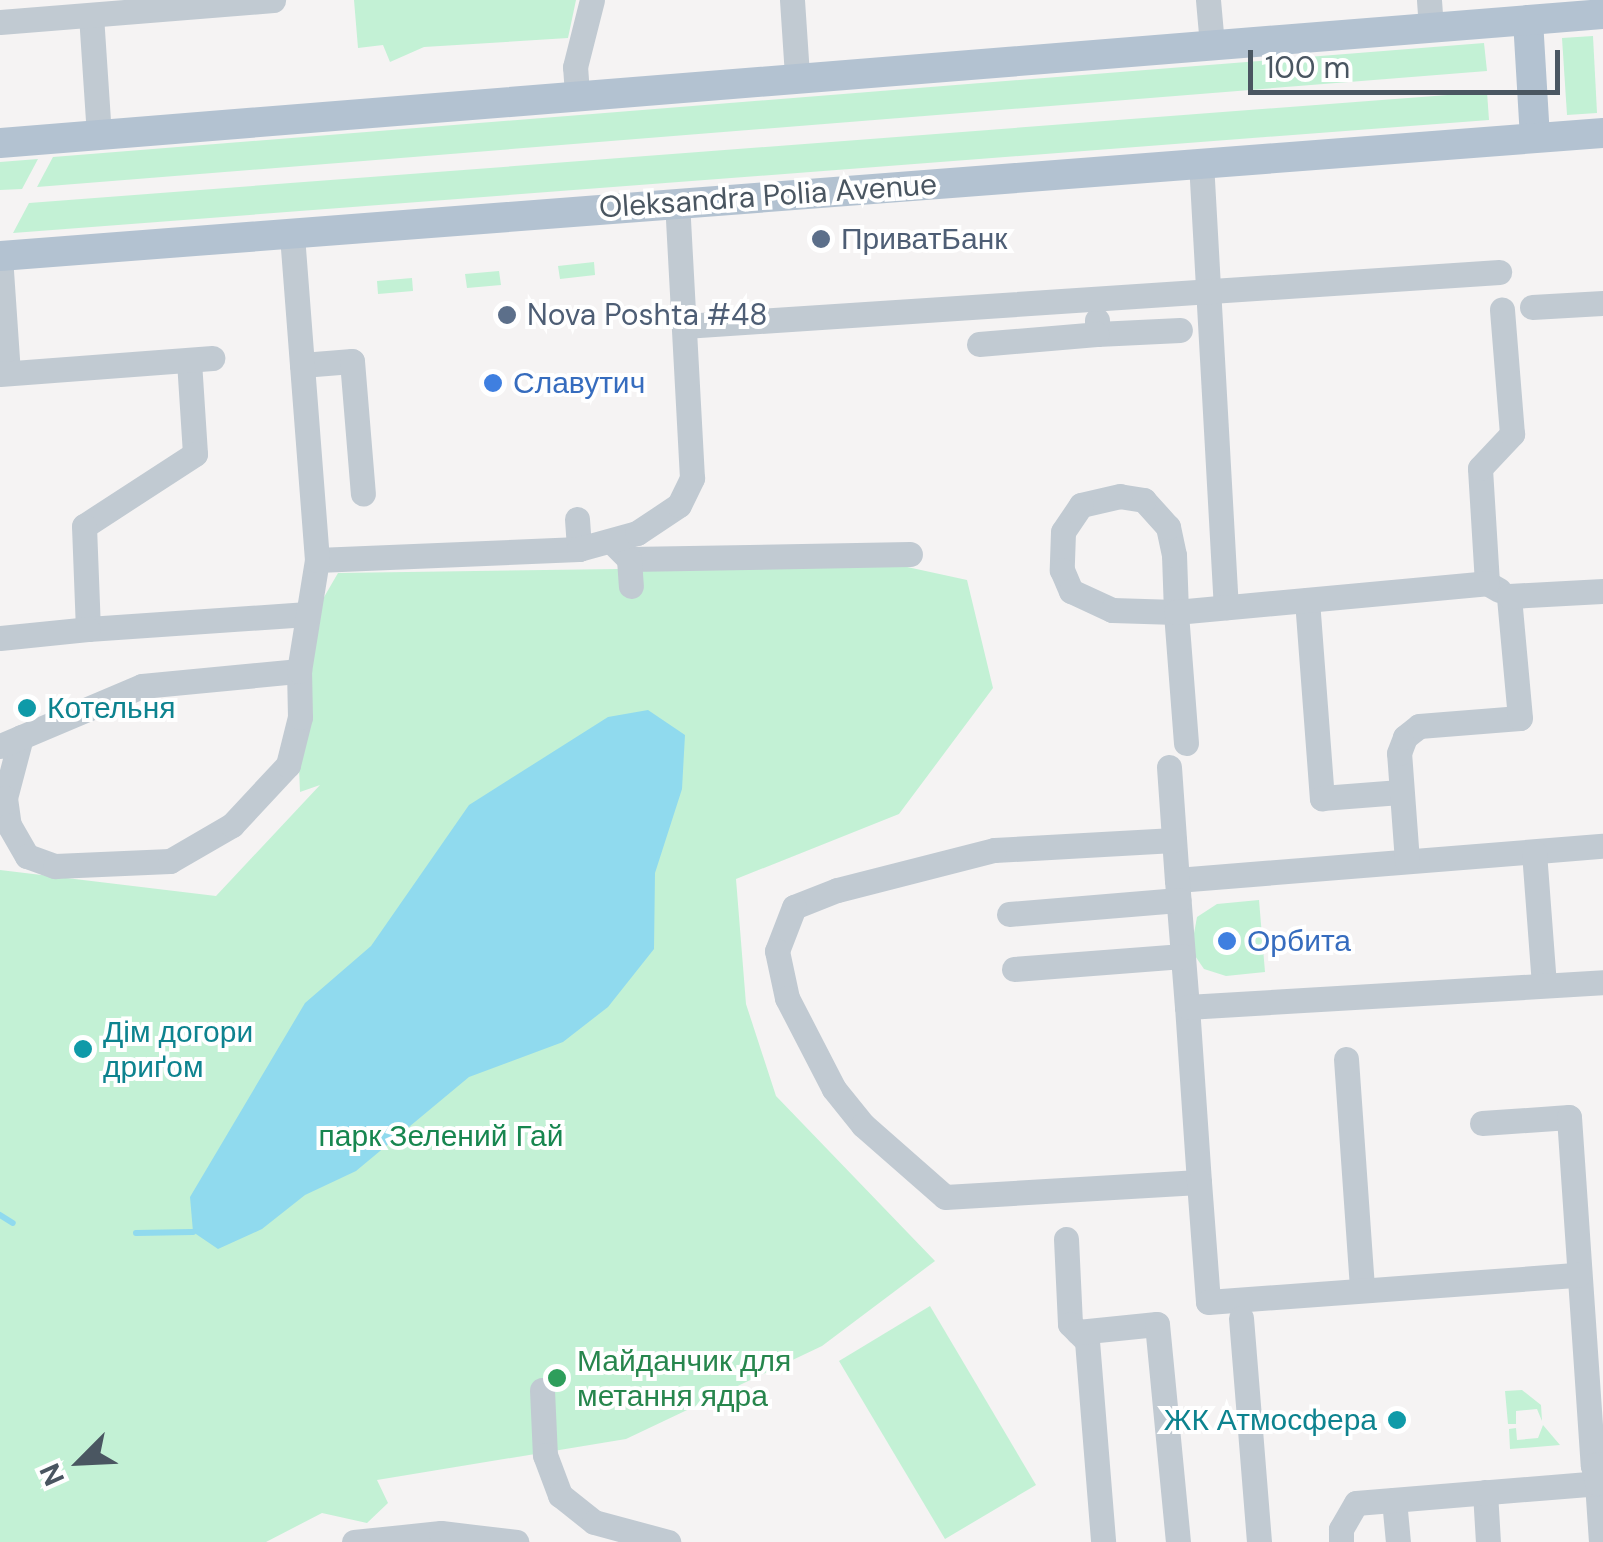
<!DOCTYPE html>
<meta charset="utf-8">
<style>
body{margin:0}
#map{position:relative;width:1603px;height:1542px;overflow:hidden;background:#f5f3f3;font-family:"DM Sans",sans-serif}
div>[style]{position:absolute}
.green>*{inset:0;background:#c3f1d5}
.water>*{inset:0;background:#90daee}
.stream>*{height:6px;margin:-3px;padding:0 3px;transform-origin:3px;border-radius:3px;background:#90daee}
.minor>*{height:25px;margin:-12.5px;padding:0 12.5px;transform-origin:12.5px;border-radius:12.5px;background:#c1cad2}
.major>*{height:30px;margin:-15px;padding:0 15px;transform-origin:15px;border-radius:15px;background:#b3c2d1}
.dots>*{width:28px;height:28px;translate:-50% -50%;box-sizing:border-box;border:5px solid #fff;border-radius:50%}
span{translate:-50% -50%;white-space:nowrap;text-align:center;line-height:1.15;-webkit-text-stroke:8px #fff;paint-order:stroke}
.street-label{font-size:30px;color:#4a5661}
.service-label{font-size:30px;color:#4e5e75}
.left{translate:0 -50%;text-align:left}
.shop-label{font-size:30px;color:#366cbe}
.culture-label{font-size:30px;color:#0d838f}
.right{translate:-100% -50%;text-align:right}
.park-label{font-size:30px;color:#17864f}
.leisure-label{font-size:30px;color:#27864d}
.north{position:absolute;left:30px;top:1412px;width:100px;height:100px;-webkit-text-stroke:8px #fff;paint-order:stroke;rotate:246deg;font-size:28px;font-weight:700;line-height:40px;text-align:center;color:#4a5661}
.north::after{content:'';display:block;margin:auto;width:35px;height:45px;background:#4a5661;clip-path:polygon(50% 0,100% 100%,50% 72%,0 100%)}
.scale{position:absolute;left:1248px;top:50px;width:312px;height:45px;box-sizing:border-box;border:5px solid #4a5661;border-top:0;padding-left:12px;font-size:30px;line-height:35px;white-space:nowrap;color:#4a5661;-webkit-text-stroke:8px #fff;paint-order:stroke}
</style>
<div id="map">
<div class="green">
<div style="clip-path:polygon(354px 0,576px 0,568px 38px,424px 47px,390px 62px,383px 45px,358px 48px)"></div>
<div style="clip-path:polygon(1593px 36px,1597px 113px,1567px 115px,1562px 38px)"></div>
<div style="clip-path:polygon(1484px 43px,1487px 71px,37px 187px,53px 157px)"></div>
<div style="clip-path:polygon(1487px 92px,1489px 120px,13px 233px,29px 203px)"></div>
<div style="clip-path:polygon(38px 159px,22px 189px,0 190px,0 162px)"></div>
<div style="clip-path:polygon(594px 262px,595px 275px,560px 279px,558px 266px)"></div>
<div style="clip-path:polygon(499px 271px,501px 285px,467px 288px,465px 274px)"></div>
<div style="clip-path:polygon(412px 278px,413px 291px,378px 294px,377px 281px)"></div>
<div style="clip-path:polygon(898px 565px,967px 580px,993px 688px,899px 814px,736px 879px,746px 1004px,776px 1096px,935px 1261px,822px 1346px,626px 1439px,377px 1480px,388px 1503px,367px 1523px,322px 1513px,266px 1542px,0 1542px,0 870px,216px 896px,320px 785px,300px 792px,299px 767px,320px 604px,338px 573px)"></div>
<div style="clip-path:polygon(1259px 900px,1265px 972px,1226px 976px,1204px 969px,1191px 950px,1197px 917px,1217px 904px)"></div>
<div style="clip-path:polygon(930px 1306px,1036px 1485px,945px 1539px,839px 1361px)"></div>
<div style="clip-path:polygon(1522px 1390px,1541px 1405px,1542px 1421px,1537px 1409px,1516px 1411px,1516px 1424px,1508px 1424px,1505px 1391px)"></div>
<div style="clip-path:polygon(1543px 1425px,1560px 1445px,1510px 1449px,1509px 1429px,1516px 1428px,1517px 1440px,1538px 1438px)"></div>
</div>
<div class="water">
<div style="clip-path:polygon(648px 710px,685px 735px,682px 789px,655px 873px,654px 949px,608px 1007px,563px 1042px,469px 1077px,356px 1171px,305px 1195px,262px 1229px,218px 1249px,193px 1232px,190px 1197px,305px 1003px,371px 946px,469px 805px,608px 717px)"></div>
</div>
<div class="stream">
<div style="left:0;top:1215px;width:15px;rotate:32deg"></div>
<div style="left:136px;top:1233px;width:57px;rotate:-1deg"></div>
</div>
<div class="minor">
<div style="left:792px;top:0;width:76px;rotate:86.2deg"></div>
<div style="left:1208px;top:0;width:45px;rotate:84.9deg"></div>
<div style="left:1429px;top:0;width:28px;rotate:86deg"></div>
<div style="left:91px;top:15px;width:119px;rotate:86.2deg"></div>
<div style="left:0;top:22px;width:274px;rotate:-4.6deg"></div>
<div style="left:577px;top:94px;width:27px;rotate:-94deg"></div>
<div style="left:575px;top:67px;width:69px;rotate:-75.8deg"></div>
<div style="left:1201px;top:162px;width:446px;rotate:86.8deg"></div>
<div style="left:0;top:256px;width:117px;rotate:86.1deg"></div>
<div style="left:1532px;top:307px;width:71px;rotate:-3.2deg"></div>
<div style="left:1097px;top:320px;width:14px;rotate:90deg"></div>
<div style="left:1097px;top:334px;width:83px;rotate:-2.8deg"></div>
<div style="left:684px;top:326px;width:817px;rotate:-3.79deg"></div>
<div style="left:979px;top:344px;width:118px;rotate:-4.8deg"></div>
<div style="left:189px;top:361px;width:93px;rotate:86.3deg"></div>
<div style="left:195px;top:454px;width:132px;rotate:147deg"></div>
<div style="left:84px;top:526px;width:103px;rotate:87.8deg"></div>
<div style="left:88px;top:629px;width:220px;rotate:-3.9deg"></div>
<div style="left:302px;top:365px;width:50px;rotate:-4.6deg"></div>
<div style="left:352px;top:361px;width:133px;rotate:85.3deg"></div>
<div style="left:0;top:374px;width:213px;rotate:-4.3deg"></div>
<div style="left:577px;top:519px;width:30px;rotate:86deg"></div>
<div style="left:611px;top:541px;width:25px;rotate:45deg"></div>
<div style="left:629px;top:559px;width:281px;rotate:-1deg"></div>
<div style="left:629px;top:559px;width:27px;rotate:86deg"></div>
<div style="left:317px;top:560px;width:262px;rotate:-2.4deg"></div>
<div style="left:579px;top:549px;width:60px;rotate:-15.4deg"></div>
<div style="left:637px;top:533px;width:50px;rotate:-33.7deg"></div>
<div style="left:679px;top:505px;width:30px;rotate:-64deg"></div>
<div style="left:692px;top:478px;width:275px;rotate:-93.1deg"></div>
<div style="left:1499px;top:590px;width:14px;rotate:-150deg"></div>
<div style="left:1487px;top:583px;width:115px;rotate:-93.5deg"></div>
<div style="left:1480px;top:468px;width:47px;rotate:-46.7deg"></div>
<div style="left:1512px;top:434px;width:125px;rotate:-94.6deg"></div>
<div style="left:1307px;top:600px;width:199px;rotate:85.7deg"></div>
<div style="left:1322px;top:798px;width:78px;rotate:-4.4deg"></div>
<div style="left:0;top:638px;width:88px;rotate:-5.8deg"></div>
<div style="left:21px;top:737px;width:63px;rotate:104.7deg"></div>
<div style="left:5px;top:798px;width:27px;rotate:82deg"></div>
<div style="left:9px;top:825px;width:36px;rotate:60deg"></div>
<div style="left:27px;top:856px;width:30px;rotate:20deg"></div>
<div style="left:55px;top:866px;width:115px;rotate:-2.5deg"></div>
<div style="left:170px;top:861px;width:72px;rotate:-30.1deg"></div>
<div style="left:232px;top:825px;width:82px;rotate:-47deg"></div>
<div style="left:288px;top:765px;width:49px;rotate:-76deg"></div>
<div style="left:300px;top:717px;width:46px;rotate:-91.2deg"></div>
<div style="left:1186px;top:743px;width:131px;rotate:-94.4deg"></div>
<div style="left:1176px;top:612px;width:57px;rotate:-92deg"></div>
<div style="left:1174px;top:555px;width:29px;rotate:-102deg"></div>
<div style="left:1168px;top:527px;width:36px;rotate:-132deg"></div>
<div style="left:1144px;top:500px;width:24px;rotate:-171deg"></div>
<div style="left:1120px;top:496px;width:40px;rotate:167deg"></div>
<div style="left:1081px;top:505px;width:32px;rotate:124deg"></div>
<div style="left:1063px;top:532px;width:38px;rotate:92deg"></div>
<div style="left:1062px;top:570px;width:23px;rotate:67deg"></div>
<div style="left:1071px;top:591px;width:45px;rotate:24.9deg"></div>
<div style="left:1112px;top:610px;width:64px;rotate:1.8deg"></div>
<div style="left:1176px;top:612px;width:312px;rotate:-5.3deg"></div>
<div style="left:0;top:746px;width:154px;rotate:-22.9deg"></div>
<div style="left:142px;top:686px;width:158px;rotate:-5.5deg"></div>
<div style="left:299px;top:671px;width:112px;rotate:-80.8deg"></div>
<div style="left:317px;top:560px;width:328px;rotate:-94.4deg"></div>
<div style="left:1169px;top:767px;width:113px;rotate:86deg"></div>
<div style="left:1177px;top:880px;width:427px;rotate:-4.6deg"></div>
<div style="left:1174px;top:840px;width:180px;rotate:176.8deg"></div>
<div style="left:994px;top:850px;width:162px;rotate:165.7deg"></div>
<div style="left:837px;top:890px;width:46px;rotate:158.4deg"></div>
<div style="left:794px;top:907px;width:47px;rotate:111.1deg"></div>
<div style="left:777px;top:951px;width:48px;rotate:78deg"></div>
<div style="left:787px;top:998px;width:102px;rotate:62.7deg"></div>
<div style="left:834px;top:1089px;width:46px;rotate:51.1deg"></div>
<div style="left:863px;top:1125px;width:109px;rotate:41.3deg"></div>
<div style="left:945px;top:1197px;width:254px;rotate:-3.4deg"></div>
<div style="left:1199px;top:1182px;width:175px;rotate:-93.9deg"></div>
<div style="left:1534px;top:852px;width:133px;rotate:85.7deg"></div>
<div style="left:1407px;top:861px;width:108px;rotate:-94.2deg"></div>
<div style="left:1399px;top:753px;width:17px;rotate:-69deg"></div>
<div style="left:1405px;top:737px;width:18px;rotate:-38deg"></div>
<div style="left:1419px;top:726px;width:101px;rotate:-4.5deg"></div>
<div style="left:1520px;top:718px;width:122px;rotate:-95.2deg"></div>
<div style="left:1509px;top:596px;width:94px;rotate:-3deg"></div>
<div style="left:1177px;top:880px;width:127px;rotate:85.5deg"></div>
<div style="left:1187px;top:1007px;width:417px;rotate:-3.4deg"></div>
<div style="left:1009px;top:914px;width:170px;rotate:-4.7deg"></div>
<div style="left:1014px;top:969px;width:169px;rotate:-4.4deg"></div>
<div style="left:1346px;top:1059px;width:231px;rotate:86deg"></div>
<div style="left:1482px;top:1123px;width:87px;rotate:-3.9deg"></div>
<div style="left:1569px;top:1117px;width:349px;rotate:86.1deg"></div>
<div style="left:1593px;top:1465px;width:10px;rotate:-6deg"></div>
<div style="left:1199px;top:1182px;width:120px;rotate:85.7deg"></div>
<div style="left:1208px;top:1302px;width:371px;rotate:-4.2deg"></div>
<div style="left:1066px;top:1239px;width:85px;rotate:87.3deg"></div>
<div style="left:1070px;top:1324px;width:24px;rotate:45deg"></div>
<div style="left:1087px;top:1341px;width:202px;rotate:85.4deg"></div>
<div style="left:1241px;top:1318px;width:225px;rotate:85.4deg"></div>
<div style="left:1078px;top:1332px;width:79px;rotate:-5.8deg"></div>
<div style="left:1157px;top:1324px;width:219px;rotate:84.5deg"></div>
<div style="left:542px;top:1390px;width:65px;rotate:87.4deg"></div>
<div style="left:545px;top:1455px;width:43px;rotate:69.4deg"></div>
<div style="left:560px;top:1495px;width:43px;rotate:38.5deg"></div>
<div style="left:594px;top:1522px;width:77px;rotate:15.1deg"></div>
<div style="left:1597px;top:1483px;width:59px;rotate:86.1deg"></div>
<div style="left:1485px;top:1492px;width:50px;rotate:86.6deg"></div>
<div style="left:1394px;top:1500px;width:42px;rotate:84.6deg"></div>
<div style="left:354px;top:1542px;width:87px;rotate:-5.9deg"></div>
<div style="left:441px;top:1533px;width:76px;rotate:6.8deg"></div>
<div style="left:1341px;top:1542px;width:13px;rotate:-90deg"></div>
<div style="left:1341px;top:1529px;width:30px;rotate:-60deg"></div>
<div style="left:1356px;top:1503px;width:242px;rotate:-4.7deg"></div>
<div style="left:1597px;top:1483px;width:18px;rotate:-103deg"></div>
</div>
<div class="major">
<div style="left:1528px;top:20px;width:117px;rotate:86.6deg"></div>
<div style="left:0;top:143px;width:1608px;rotate:-4.6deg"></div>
<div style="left:0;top:256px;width:1608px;rotate:-4.39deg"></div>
</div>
<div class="dots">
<div style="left:821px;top:239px;background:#5c6f8a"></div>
<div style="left:507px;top:315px;background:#5c6f8a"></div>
<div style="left:493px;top:383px;background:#3f7fe0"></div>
<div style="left:27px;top:708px;background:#0f9aa8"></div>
<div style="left:1227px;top:941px;background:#3f7fe0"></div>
<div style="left:83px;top:1049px;background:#0f9aa8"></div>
<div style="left:557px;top:1378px;background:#2e9e5b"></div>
<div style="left:1397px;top:1420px;background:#0f9aa8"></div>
</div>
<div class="street-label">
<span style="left:768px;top:196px;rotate:-4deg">Oleksandra Polia Avenue</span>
</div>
<div class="service-label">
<span class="left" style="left:841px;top:239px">ПриватБанк</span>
<span class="left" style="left:527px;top:315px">Nova Poshta #48</span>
</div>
<div class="shop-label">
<span class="left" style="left:513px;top:383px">Славутич</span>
<span class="left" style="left:1247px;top:941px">Орбита</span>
</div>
<div class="culture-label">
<span class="left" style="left:47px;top:708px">Котельня</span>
<span class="left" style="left:103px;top:1049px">Дім догори<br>дриґом</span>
<span class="right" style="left:1377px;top:1420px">ЖК Атмосфера</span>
</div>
<div class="park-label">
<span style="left:441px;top:1136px">парк Зелений Гай</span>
</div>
<div class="leisure-label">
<span class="left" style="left:577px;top:1378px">Майданчик для<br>метання ядра</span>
</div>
<div class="north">N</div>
<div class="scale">100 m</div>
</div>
